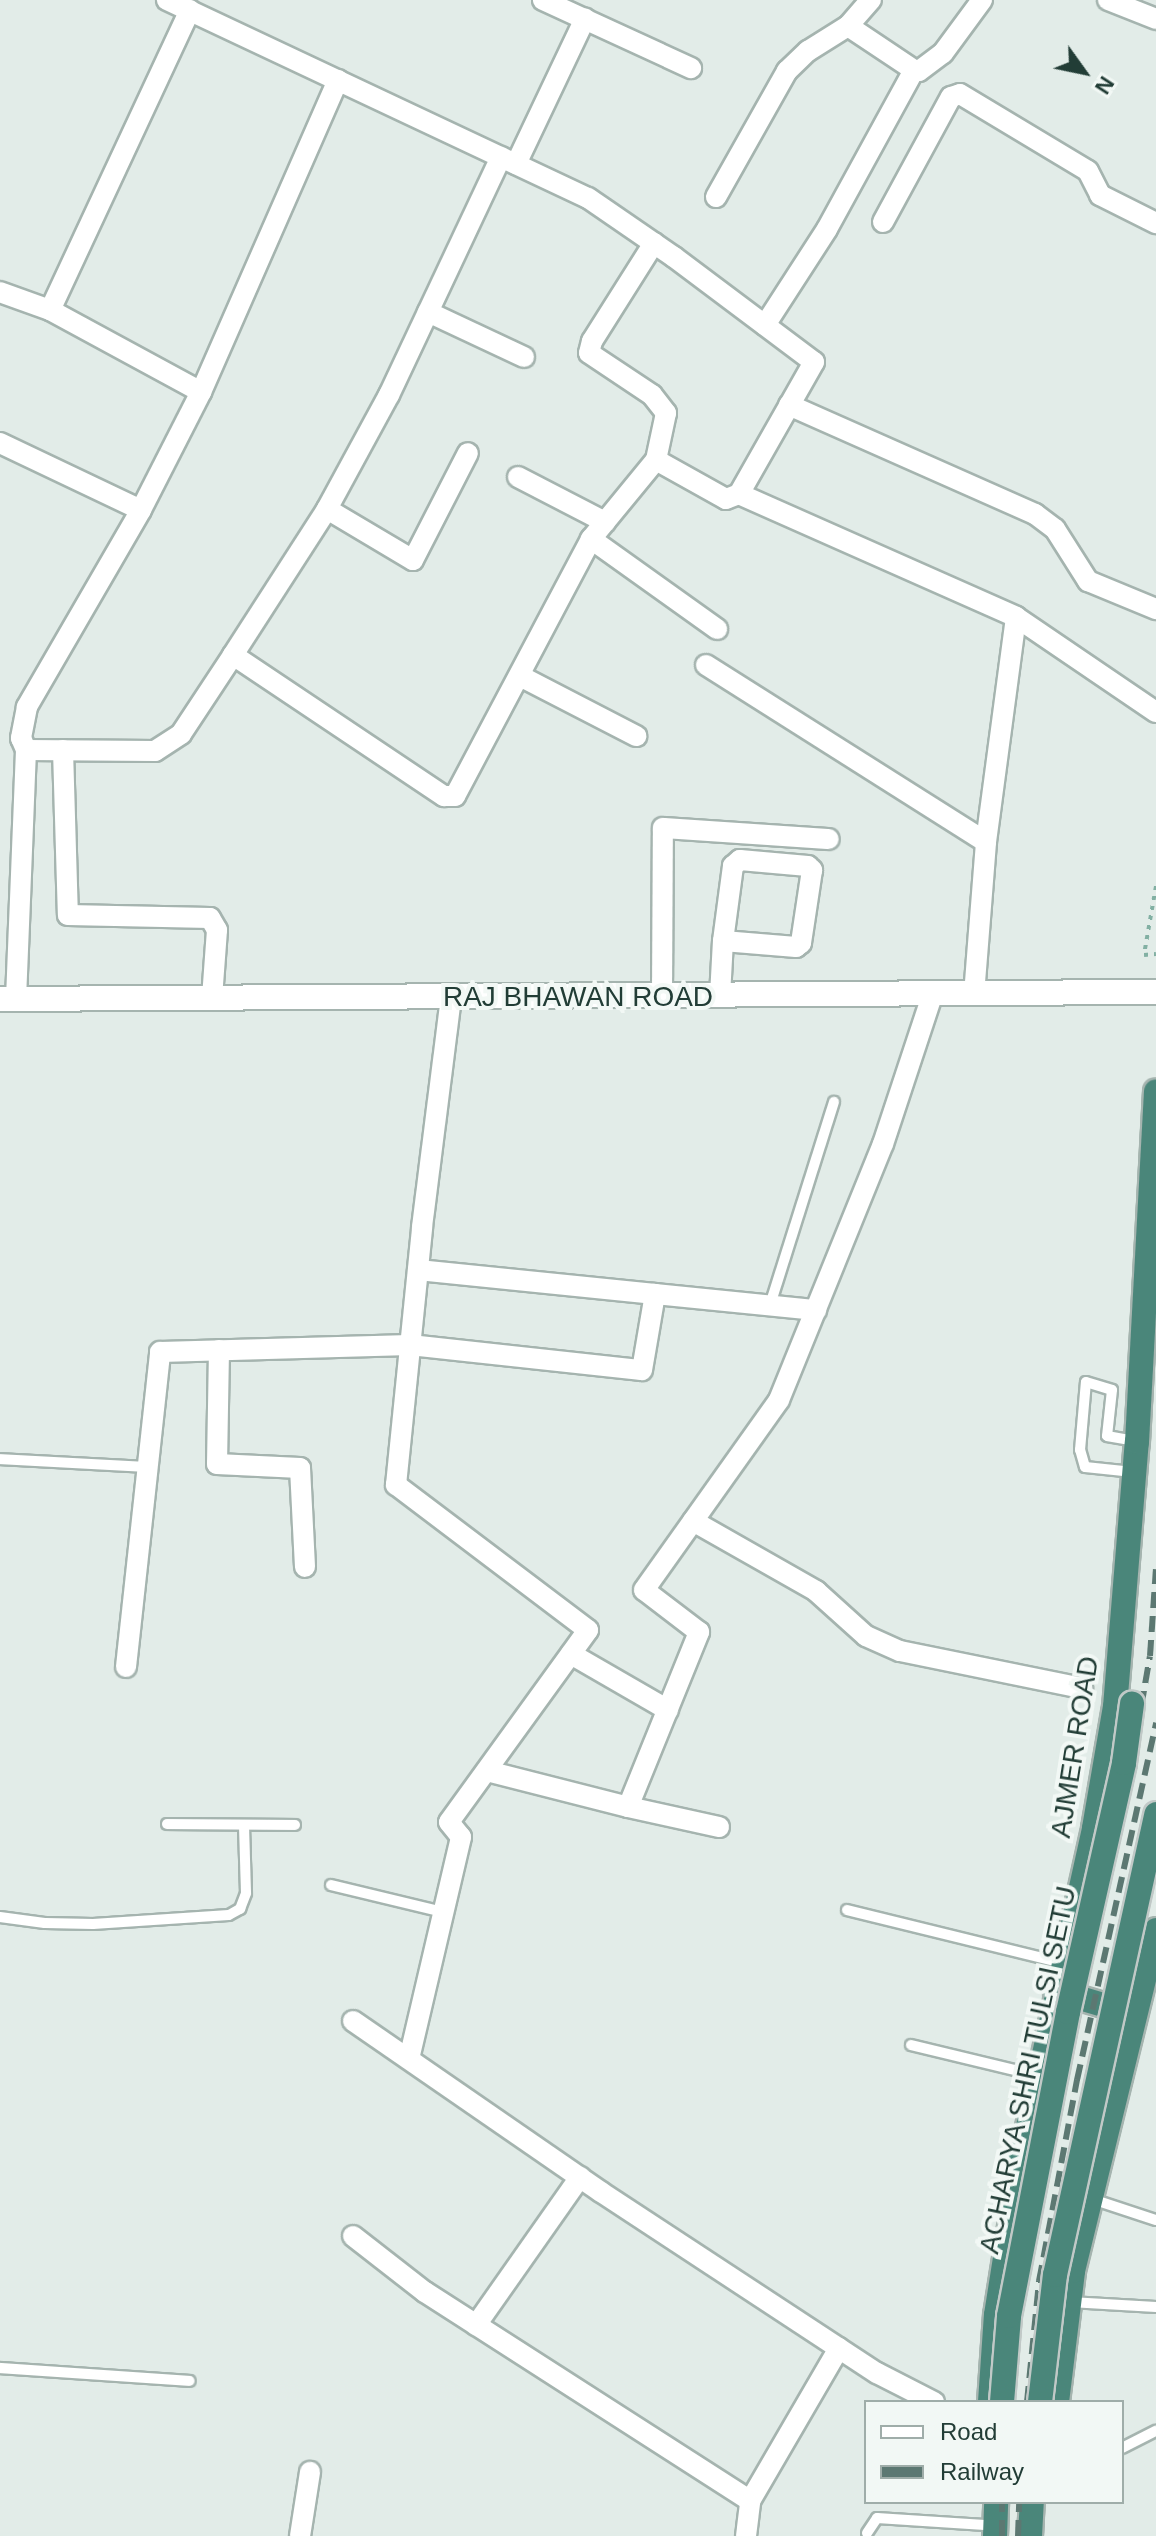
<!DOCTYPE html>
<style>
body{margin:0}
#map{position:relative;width:1156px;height:2536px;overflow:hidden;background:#e2ece8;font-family:Helvetica,sans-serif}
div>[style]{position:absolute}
.path>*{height:4px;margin-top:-2px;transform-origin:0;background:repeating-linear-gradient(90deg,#82b0a3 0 4px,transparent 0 10px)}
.roads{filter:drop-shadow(2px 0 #a5b4af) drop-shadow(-2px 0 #a5b4af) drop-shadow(0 2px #a5b4af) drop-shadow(0 -2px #a5b4af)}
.service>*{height:10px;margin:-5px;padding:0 5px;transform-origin:5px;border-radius:5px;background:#fff}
.minor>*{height:20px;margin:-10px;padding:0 10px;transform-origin:10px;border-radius:10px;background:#fff}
.tertiary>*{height:24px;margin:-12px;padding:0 12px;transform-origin:12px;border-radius:12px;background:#fff}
.trunk>*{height:24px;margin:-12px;padding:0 12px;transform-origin:12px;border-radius:12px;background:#4a867a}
.rail>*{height:6px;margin-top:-3px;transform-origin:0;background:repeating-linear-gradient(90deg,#5c7872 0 16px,transparent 0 24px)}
.bridges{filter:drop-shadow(2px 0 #c1c9c7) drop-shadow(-2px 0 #c1c9c7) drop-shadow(0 2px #c1c9c7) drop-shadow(0 -2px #c1c9c7)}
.trunk-bridge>*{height:24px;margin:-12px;padding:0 12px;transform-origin:12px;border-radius:12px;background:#4a867a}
span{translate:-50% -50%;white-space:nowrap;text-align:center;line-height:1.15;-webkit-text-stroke:8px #f2f8f5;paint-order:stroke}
.street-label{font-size:28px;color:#223d36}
.legend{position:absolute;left:864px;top:2400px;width:260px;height:104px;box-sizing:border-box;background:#f2f8f5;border:2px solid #9fada9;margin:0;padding:10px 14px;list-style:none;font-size:24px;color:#223d36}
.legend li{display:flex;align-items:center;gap:16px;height:40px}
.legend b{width:40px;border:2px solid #9fada9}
.north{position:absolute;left:1044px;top:32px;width:80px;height:80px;-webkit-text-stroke:6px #f2f8f5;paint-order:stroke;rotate:123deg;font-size:22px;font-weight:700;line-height:32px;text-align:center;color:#223d36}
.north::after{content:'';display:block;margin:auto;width:28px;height:36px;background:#223d36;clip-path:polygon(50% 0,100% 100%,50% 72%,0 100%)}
</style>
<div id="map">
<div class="path">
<div style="left:1156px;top:886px;width:70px;rotate:99.9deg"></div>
<div style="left:1144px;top:955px;width:12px;rotate:-5deg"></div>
</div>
<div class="roads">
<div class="service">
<div style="left:770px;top:1305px;width:213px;rotate:-72.5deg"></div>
<div style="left:0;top:1459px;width:147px;rotate:3.1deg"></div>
<div style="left:1133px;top:1472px;width:48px;rotate:-174.1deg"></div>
<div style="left:1085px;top:1467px;width:18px;rotate:-106deg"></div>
<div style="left:1080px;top:1450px;width:68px;rotate:-85deg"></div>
<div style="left:1086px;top:1382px;width:27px;rotate:17deg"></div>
<div style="left:1112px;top:1390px;width:46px;rotate:96.2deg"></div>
<div style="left:1107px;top:1436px;width:28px;rotate:10deg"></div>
<div style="left:167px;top:1824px;width:128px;rotate:0.4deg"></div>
<div style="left:331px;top:1885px;width:115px;rotate:13.6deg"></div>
<div style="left:847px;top:1910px;width:222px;rotate:13.8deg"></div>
<div style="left:0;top:1917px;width:45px;rotate:7.6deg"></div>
<div style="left:45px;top:1923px;width:48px;rotate:1.2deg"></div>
<div style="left:93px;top:1924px;width:136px;rotate:-3.8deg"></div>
<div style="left:229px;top:1915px;width:13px;rotate:-29deg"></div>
<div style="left:240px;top:1909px;width:17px;rotate:-69deg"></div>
<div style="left:246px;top:1893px;width:68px;rotate:-91.7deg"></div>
<div style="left:911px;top:2045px;width:132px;rotate:13.6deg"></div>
<div style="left:1092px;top:2199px;width:67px;rotate:18.2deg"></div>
<div style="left:1070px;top:2302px;width:86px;rotate:3.3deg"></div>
<div style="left:0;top:2368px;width:190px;rotate:3.9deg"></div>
<div style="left:1122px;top:2448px;width:38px;rotate:-27deg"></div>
<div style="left:867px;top:2533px;width:18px;rotate:-56deg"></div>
<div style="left:877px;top:2518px;width:108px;rotate:3.7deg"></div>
</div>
<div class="minor">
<div style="left:167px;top:0;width:465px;rotate:25.2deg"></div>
<div style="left:588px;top:198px;width:104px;rotate:34.5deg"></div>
<div style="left:674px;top:257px;width:175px;rotate:36.9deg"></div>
<div style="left:814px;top:362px;width:152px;rotate:119.6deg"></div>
<div style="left:739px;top:494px;width:303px;rotate:23.9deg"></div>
<div style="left:1016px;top:617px;width:169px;rotate:34.2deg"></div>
<div style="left:543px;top:0;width:163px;rotate:24.7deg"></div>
<div style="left:1108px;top:0;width:52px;rotate:21.6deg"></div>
<div style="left:190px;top:10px;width:331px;rotate:115deg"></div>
<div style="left:50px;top:310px;width:172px;rotate:28.5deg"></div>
<div style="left:914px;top:70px;width:5px;rotate:11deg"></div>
<div style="left:919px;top:71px;width:30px;rotate:-37deg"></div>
<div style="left:943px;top:53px;width:66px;rotate:-53.7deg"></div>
<div style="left:338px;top:80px;width:341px;rotate:113.7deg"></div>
<div style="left:201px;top:392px;width:132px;rotate:117deg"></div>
<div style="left:141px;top:510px;width:228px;rotate:120.1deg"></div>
<div style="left:27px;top:707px;width:32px;rotate:101deg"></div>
<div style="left:21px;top:738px;width:13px;rotate:67deg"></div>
<div style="left:26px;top:750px;width:129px;rotate:0.4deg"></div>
<div style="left:155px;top:751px;width:31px;rotate:-33deg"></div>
<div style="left:181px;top:734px;width:95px;rotate:-56.6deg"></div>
<div style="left:233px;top:655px;width:254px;rotate:33.8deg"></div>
<div style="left:444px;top:796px;width:11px"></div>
<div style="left:455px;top:796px;width:291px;rotate:-62.1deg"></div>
<div style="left:591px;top:539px;width:102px;rotate:-50.6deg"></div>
<div style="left:656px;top:460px;width:80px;rotate:29.1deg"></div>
<div style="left:726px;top:499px;width:14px;rotate:-21deg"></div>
<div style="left:516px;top:164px;width:161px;rotate:-64.6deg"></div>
<div style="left:716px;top:197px;width:145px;rotate:-60.6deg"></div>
<div style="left:787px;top:71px;width:29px;rotate:-44deg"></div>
<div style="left:808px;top:51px;width:47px;rotate:-32deg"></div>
<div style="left:848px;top:26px;width:35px;rotate:-49deg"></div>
<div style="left:883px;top:222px;width:142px;rotate:-61.5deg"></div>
<div style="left:951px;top:97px;width:9px;rotate:-18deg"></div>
<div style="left:960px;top:94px;width:149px;rotate:31deg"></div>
<div style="left:1088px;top:171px;width:27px;rotate:63deg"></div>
<div style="left:1100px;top:195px;width:63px;rotate:26.6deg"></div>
<div style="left:654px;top:243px;width:116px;rotate:122.3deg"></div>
<div style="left:592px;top:341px;width:12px;rotate:104deg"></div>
<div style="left:589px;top:353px;width:76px;rotate:33.7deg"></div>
<div style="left:652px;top:395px;width:23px;rotate:52deg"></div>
<div style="left:666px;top:413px;width:48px;rotate:102deg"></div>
<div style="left:0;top:292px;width:53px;rotate:19.8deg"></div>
<div style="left:428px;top:312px;width:106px;rotate:25.1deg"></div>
<div style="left:765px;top:325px;width:114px;rotate:-57.1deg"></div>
<div style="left:827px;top:229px;width:181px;rotate:-61.3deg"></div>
<div style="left:914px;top:70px;width:79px;rotate:-146.3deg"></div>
<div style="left:789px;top:405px;width:269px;rotate:23.9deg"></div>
<div style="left:1035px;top:514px;width:25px;rotate:37deg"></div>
<div style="left:1055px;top:529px;width:62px;rotate:57.6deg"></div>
<div style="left:1088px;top:581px;width:74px;rotate:22.4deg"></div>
<div style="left:0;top:443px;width:156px;rotate:25.4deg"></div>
<div style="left:518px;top:477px;width:98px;rotate:27.3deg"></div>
<div style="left:327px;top:509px;width:100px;rotate:30.7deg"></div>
<div style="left:413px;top:560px;width:120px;rotate:-62.8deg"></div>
<div style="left:591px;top:539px;width:155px;rotate:35.5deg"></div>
<div style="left:233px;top:655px;width:174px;rotate:-57.2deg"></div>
<div style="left:327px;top:509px;width:130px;rotate:-61.5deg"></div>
<div style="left:389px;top:395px;width:263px;rotate:-64.8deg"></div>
<div style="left:706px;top:665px;width:331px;rotate:32.3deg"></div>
<div style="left:520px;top:676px;width:131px;rotate:27.3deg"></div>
<div style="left:63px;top:750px;width:165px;rotate:88.3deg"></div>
<div style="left:68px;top:915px;width:142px;rotate:1.2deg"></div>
<div style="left:210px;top:918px;width:14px;rotate:60deg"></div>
<div style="left:217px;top:930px;width:68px;rotate:94.2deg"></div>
<div style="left:974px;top:995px;width:153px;rotate:-85.5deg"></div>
<div style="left:986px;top:842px;width:227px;rotate:-82.4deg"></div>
<div style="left:720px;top:996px;width:55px;rotate:-86.9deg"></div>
<div style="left:723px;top:941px;width:76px;rotate:-82.4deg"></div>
<div style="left:733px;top:866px;width:9px;rotate:-41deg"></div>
<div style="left:740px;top:860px;width:68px;rotate:5deg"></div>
<div style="left:808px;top:866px;width:6px;rotate:45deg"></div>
<div style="left:812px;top:870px;width:74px;rotate:98.6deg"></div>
<div style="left:801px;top:943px;width:6px;rotate:141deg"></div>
<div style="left:796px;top:947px;width:73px;rotate:-175.3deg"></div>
<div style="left:662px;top:997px;width:169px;rotate:-89.7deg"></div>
<div style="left:663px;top:828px;width:166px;rotate:3.8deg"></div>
<div style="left:16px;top:999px;width:249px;rotate:-87.7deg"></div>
<div style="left:655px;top:1294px;width:162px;rotate:5.7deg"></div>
<div style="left:219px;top:1350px;width:114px;rotate:91deg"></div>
<div style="left:217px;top:1464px;width:83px;rotate:2.8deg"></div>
<div style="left:300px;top:1468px;width:99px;rotate:87.1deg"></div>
<div style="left:693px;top:1521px;width:142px;rotate:29.6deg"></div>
<div style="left:816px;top:1591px;width:67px;rotate:42deg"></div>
<div style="left:866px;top:1636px;width:37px;rotate:24deg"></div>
<div style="left:900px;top:1651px;width:186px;rotate:11.5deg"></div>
<div style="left:571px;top:1654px;width:112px;rotate:30deg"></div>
<div style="left:126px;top:1667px;width:317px;rotate:-83.8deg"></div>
<div style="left:160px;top:1352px;width:250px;rotate:-1.6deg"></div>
<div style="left:410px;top:1345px;width:233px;rotate:6.2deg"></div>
<div style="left:642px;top:1370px;width:77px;rotate:-80.3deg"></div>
<div style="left:655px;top:1294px;width:238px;rotate:-174.2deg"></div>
<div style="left:487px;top:1771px;width:146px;rotate:14.3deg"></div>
<div style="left:719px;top:1827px;width:93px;rotate:-167.6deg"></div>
<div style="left:628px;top:1807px;width:189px;rotate:-67.9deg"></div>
<div style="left:699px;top:1632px;width:69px;rotate:-142.6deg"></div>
<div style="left:644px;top:1590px;width:233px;rotate:-54.6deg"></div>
<div style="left:779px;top:1400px;width:276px;rotate:-67.9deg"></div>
<div style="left:883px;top:1144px;width:156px;rotate:-71.7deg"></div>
<div style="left:353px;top:2021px;width:301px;rotate:34.6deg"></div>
<div style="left:601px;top:2192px;width:330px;rotate:33.3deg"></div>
<div style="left:877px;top:2373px;width:64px;rotate:27deg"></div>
<div style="left:409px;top:2059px;width:228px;rotate:-76.8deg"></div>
<div style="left:461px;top:1837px;width:19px;rotate:-129deg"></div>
<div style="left:449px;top:1822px;width:237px;rotate:-54.1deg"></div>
<div style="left:588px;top:1630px;width:241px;rotate:-142.9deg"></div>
<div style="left:396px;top:1485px;width:259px;rotate:-84.2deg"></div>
<div style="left:422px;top:1227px;width:232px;rotate:-82.8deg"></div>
<div style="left:353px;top:2236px;width:91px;rotate:37.9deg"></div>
<div style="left:425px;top:2292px;width:386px;rotate:32.7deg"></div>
<div style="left:750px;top:2501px;width:177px;rotate:-59.8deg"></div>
<div style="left:476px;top:2325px;width:181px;rotate:-54.9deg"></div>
<div style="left:300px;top:2536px;width:65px;rotate:-81.1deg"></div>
<div style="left:746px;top:2536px;width:35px;rotate:-83deg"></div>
</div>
<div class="tertiary">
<div style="left:0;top:999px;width:1156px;rotate:-0.35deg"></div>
</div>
<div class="trunk">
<div style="left:1056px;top:1991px;width:80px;rotate:16.6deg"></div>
<div style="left:990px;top:2402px;width:87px;rotate:-86.1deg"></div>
<div style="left:996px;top:2315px;width:159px;rotate:-81deg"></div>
<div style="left:1021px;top:2158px;width:338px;rotate:-77.5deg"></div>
<div style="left:1094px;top:1828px;width:123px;rotate:-80.2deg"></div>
<div style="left:1115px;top:1707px;width:266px;rotate:-85.3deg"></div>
<div style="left:1137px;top:1442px;width:351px;rotate:-86.9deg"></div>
<div style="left:1057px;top:2402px;width:132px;rotate:-83deg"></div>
<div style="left:1073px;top:2271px;width:351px;rotate:-76.3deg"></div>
<div style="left:995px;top:2536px;width:34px;rotate:-88deg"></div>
<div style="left:1030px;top:2536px;width:34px;rotate:-87deg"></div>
</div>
</div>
<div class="rail">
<div style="left:1010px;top:2402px;width:128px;rotate:-83.7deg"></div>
<div style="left:1024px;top:2275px;width:197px;rotate:-79.1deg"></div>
<div style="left:1061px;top:2082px;width:336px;rotate:-77.6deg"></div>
<div style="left:1133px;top:1754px;width:99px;rotate:-80.2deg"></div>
<div style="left:1150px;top:1656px;width:87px;rotate:-86.1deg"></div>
<div style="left:1027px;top:2402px;width:122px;rotate:-84.3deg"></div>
<div style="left:1039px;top:2281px;width:205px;rotate:-79.3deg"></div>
<div style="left:1077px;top:2080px;width:366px;rotate:-77.5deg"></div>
<div style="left:1002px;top:2536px;width:34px;rotate:-90deg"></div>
<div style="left:1018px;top:2536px;width:34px;rotate:-88deg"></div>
</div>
<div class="bridges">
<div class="trunk-bridge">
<div style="left:1002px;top:2402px;width:86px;rotate:-85.3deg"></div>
<div style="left:1009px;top:2316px;width:310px;rotate:-79deg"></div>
<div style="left:1068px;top:2012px;width:255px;rotate:-77.3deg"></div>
<div style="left:1124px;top:1763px;width:60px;rotate:-82.3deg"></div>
<div style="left:1040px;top:2402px;width:128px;rotate:-83.3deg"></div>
<div style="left:1055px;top:2275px;width:472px;rotate:-77.6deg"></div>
</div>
</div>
<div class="street-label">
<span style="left:578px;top:997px">RAJ BHAWAN ROAD</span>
<span style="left:1075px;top:1747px;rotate:-81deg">AJMER ROAD</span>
<span style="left:1028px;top:2070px;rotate:-78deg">ACHARYA SHRI TULSI SETU</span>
</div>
<ul class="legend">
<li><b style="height:10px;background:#fff"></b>Road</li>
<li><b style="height:10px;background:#5c7872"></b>Railway</li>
</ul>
<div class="north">N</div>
</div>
